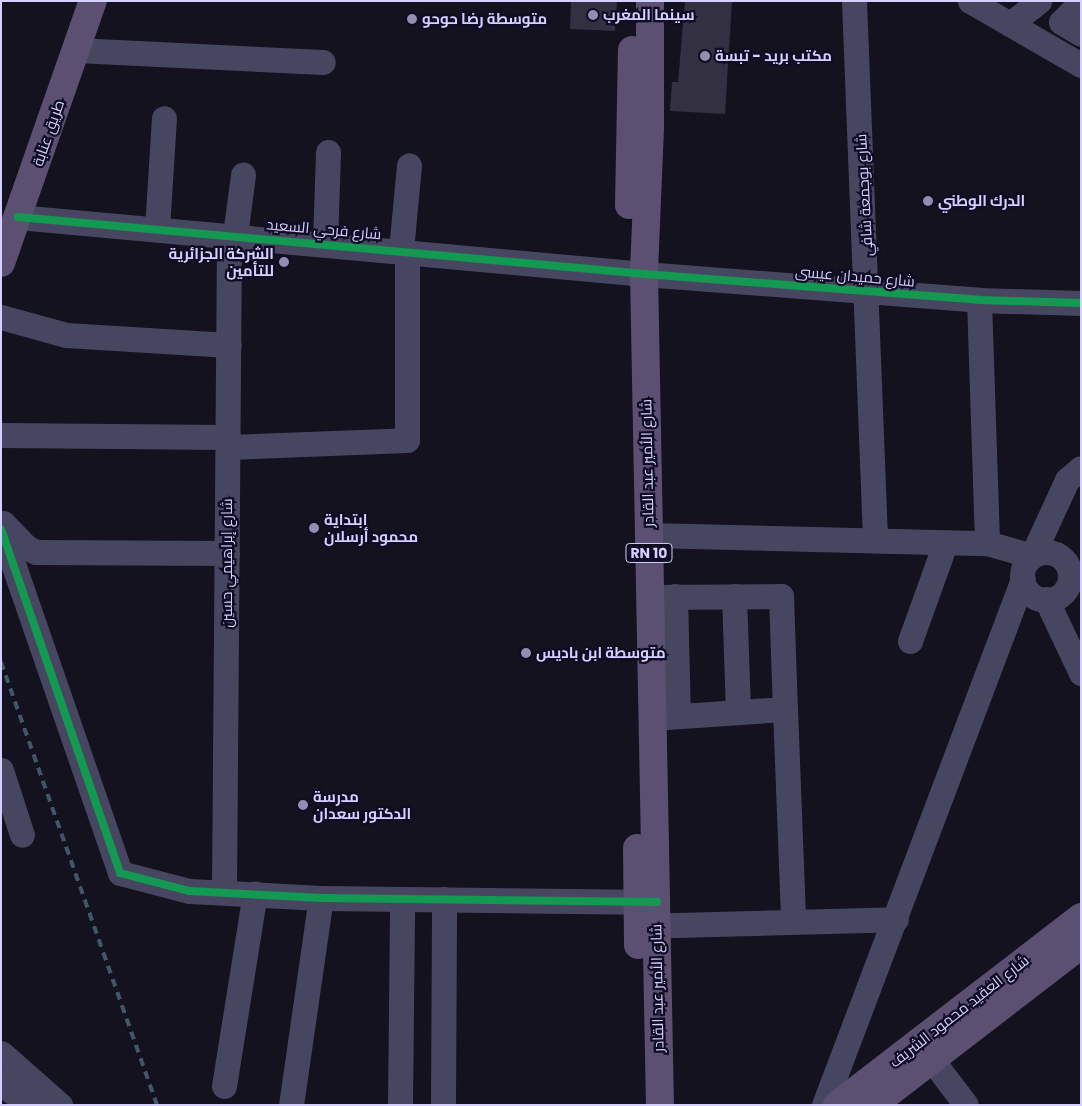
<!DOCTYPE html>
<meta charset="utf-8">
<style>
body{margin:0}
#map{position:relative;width:1082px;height:1106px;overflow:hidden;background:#14121e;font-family:Poppins,Cairo,sans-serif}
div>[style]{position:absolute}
.building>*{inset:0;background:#323041}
.minor>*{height:25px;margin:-12.5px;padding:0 12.5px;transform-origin:12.5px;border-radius:12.5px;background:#464660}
.minor>.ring{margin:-12.5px;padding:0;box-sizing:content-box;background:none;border:25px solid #464660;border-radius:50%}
.major>*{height:28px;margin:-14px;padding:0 14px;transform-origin:14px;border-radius:14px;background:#5b5071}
.rail>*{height:4px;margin-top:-2px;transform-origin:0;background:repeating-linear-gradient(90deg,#3f5768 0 8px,transparent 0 14px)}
.cycleway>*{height:8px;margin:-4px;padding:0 4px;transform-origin:4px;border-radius:4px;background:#139951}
.dots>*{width:14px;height:14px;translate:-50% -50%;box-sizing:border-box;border:2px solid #100c24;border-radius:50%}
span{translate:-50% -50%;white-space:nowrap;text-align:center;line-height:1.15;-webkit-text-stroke:4.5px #100c24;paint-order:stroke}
.shield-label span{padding:1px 4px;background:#100c24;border:1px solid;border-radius:4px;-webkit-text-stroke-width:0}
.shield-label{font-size:14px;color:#d4d0ff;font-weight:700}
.poi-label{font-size:15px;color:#d4d0ff;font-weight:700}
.left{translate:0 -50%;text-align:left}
.right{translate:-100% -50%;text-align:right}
.street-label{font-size:15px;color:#d4d0ff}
.frame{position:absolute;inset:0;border:2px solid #d4d0ff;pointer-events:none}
</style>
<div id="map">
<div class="building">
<div style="clip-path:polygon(571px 1px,617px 1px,615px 31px,570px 29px)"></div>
<div style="clip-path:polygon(685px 1px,732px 1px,725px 114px,670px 111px,672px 82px,678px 82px)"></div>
</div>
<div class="minor">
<div style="left:854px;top:1px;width:538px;rotate:87.76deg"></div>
<div style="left:970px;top:1px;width:128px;rotate:30deg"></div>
<div style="left:1081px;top:2px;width:28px;rotate:135deg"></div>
<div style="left:1061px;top:22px;width:23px;rotate:31deg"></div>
<div style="left:1010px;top:24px;width:37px;rotate:-38deg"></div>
<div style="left:76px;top:50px;width:247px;rotate:2.8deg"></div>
<div style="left:18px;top:217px;width:629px;rotate:5.2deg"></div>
<div style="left:644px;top:274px;width:336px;rotate:4.4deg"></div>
<div style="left:979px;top:300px;width:102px;rotate:1.7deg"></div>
<div style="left:157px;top:229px;width:111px;rotate:-86.4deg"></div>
<div style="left:235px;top:235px;width:61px;rotate:-82.4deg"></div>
<div style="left:325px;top:243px;width:91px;rotate:-88.1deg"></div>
<div style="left:401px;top:250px;width:85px;rotate:-84.6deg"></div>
<div style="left:979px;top:300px;width:243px;rotate:88.1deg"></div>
<div style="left:1px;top:317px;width:67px;rotate:15.5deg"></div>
<div style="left:66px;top:335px;width:163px;rotate:3.5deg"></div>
<div style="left:1px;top:435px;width:227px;rotate:0.5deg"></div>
<div style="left:228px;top:447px;width:179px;rotate:-2.2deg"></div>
<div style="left:407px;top:440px;width:190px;rotate:-90deg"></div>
<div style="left:3px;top:523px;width:33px;rotate:46deg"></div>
<div style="left:26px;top:547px;width:11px;rotate:27deg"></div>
<div style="left:36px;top:552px;width:191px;rotate:0.3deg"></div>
<div style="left:1px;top:529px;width:364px;rotate:70.9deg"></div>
<div style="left:120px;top:873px;width:71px;rotate:14.6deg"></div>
<div style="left:189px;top:891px;width:132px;rotate:3deg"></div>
<div style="left:321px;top:898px;width:336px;rotate:0.7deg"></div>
<div style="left:649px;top:535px;width:338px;rotate:1.4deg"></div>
<div style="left:987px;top:543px;width:47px;rotate:16.1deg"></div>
<div style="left:1032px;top:556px;width:84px;rotate:-65.3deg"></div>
<div style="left:1067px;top:480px;width:18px;rotate:-41deg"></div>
<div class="ring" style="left:1022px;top:552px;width:23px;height:23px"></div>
<div style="left:675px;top:596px;width:120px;rotate:88.6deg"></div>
<div style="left:734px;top:596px;width:116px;rotate:88deg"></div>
<div style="left:650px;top:597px;width:131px;rotate:-0.4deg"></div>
<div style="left:781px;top:596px;width:113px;rotate:88deg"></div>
<div style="left:1046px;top:599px;width:82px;rotate:64.7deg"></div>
<div style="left:910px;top:641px;width:103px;rotate:-70.2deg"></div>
<div style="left:652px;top:718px;width:133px;rotate:-3.9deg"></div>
<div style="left:785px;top:709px;width:212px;rotate:87.8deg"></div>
<div style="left:1px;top:770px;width:68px;rotate:72.1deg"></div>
<div style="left:224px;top:892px;width:657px;rotate:-89.56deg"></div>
<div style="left:637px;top:926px;width:259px;rotate:-1.5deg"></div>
<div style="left:1px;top:1053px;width:79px;rotate:41.4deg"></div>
<div style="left:932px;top:1060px;width:56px;rotate:52.9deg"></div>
<div style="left:1px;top:1083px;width:36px;rotate:38deg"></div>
<div style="left:224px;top:1086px;width:195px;rotate:-80.9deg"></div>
<div style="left:291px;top:1105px;width:209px;rotate:-81.8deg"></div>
<div style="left:400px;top:1105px;width:206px;rotate:-89.4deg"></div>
<div style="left:443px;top:1105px;width:206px;rotate:-89.7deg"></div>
<div style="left:824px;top:1105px;width:562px;rotate:-69.28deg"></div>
</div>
<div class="major">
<div style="left:650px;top:1px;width:127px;rotate:90deg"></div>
<div style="left:650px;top:128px;width:146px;rotate:92.4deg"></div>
<div style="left:644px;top:274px;width:831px;rotate:88.9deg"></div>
<div style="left:629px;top:205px;width:155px;rotate:-88.9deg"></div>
<div style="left:1px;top:263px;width:278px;rotate:-70.7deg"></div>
<div style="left:637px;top:848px;width:97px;rotate:89.4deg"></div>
<div style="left:837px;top:1105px;width:308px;rotate:-37.6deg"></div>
<div style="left:873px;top:1105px;width:262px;rotate:-37.6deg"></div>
</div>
<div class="rail">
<div style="left:1px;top:662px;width:470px;rotate:70.6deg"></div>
</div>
<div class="cycleway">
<div style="left:18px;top:217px;width:629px;rotate:5.2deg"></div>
<div style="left:644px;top:274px;width:336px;rotate:4.4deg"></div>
<div style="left:979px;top:300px;width:102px;rotate:1.7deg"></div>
<div style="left:1px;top:529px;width:364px;rotate:70.9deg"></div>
<div style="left:120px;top:873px;width:71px;rotate:14.6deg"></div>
<div style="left:189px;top:891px;width:132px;rotate:3deg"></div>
<div style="left:321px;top:898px;width:336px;rotate:0.7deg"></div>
</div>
<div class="dots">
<div style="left:593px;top:15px;background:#918eb0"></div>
<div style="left:412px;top:19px;background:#918eb0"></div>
<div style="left:705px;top:56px;background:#918eb0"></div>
<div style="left:928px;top:201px;background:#918eb0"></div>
<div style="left:284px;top:262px;background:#918eb0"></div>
<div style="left:314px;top:528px;background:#918eb0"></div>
<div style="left:526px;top:653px;background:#918eb0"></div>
<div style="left:303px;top:805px;background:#918eb0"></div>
</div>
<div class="shield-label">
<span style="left:649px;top:553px">RN 10</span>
</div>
<div class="poi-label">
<span class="left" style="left:603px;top:15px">سينما المغرب</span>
<span class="left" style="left:422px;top:19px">متوسطة رضا حوحو</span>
<span class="left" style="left:715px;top:56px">مكتب بريد - تبسة</span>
<span class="left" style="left:938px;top:201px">الدرك الوطني</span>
<span class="right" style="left:274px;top:262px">الشركة الجزائرية<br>للتأمين</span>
<span class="left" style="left:324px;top:528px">ابتداية<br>محمود أرسلان</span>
<span class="left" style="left:536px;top:653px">متوسطة ابن باديس</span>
<span class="left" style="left:313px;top:805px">مدرسة<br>الدكتور سعدان</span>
</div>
<div class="street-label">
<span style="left:48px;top:133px;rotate:-71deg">طريق عنابة</span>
<span style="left:864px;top:195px;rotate:-93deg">شارع بوجمعة شافي</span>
<span style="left:324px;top:229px;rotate:5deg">شارع فرحي السعيد</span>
<span style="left:855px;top:276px;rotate:5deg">شارع حميدان عيسى</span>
<span style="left:647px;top:463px;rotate:-91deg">شارع الأمير عبد القادر</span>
<span style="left:227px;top:563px;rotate:-90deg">شارع إبراهيمي حسين</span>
<span style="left:657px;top:988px;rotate:-91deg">شارع الأمير عبد القادر</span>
<span style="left:959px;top:1011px;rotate:-38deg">شارع العقيد محمود الشريف</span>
</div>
<div class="frame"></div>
</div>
